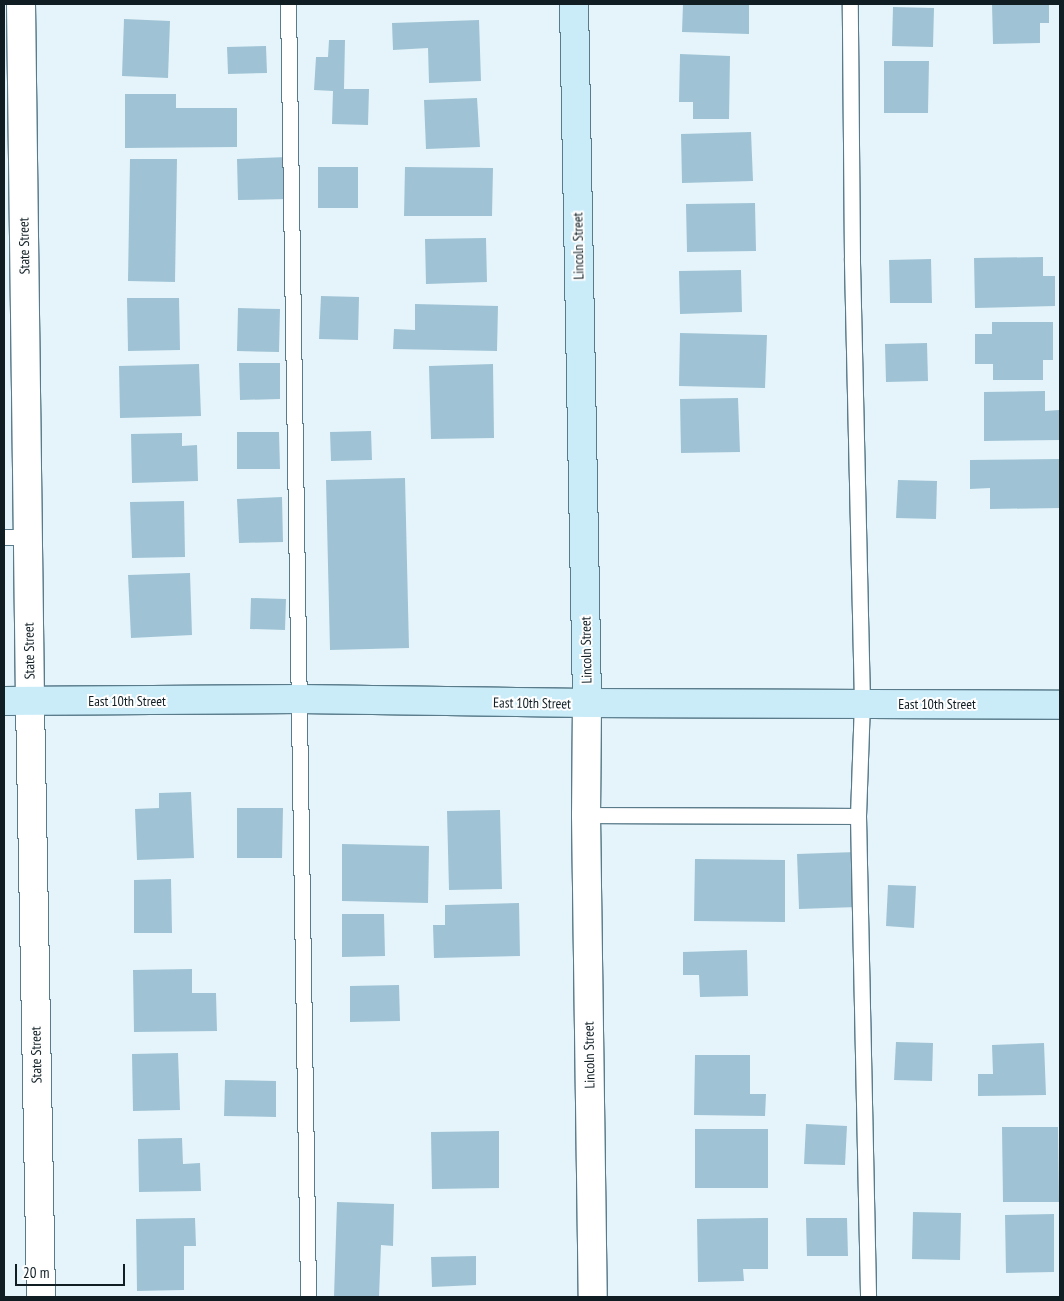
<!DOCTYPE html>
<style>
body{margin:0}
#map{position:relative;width:1064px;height:1301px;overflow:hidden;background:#e5f4fb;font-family:"PT Sans Narrow",sans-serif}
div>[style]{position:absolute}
.building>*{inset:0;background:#9fc3d4}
.roads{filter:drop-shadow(1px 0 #597b8a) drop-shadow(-1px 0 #597b8a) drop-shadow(0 1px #597b8a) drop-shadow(0 -1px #597b8a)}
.lane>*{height:15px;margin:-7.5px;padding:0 7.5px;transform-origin:7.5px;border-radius:7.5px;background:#fff}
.street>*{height:28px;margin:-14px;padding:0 14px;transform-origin:14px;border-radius:14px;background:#fff}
.secondary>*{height:28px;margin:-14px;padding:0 14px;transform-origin:14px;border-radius:14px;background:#caecf9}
span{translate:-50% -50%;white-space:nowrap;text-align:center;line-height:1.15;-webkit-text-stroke:4px #fefefe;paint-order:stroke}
.street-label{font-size:14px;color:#101e24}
.frame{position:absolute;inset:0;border:5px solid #101e24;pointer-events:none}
.scale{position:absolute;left:15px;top:1264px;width:110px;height:22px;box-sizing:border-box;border:2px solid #101e24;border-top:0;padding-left:6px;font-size:15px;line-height:18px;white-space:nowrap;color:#101e24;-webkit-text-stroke:4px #fefefe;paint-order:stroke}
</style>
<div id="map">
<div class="building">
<div style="clip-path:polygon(683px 4px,749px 4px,749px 34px,682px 32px)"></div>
<div style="clip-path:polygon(992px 4px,1049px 4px,1049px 23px,1040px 23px,1040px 43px,993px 44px)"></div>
<div style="clip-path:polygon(893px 7px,934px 8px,933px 47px,892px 46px)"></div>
<div style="clip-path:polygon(124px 19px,170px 21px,168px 78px,122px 76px)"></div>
<div style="clip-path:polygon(479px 20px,481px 81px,429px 83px,428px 48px,393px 50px,392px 23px)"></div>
<div style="clip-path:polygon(329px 40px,345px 40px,344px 89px,369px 89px,368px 125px,332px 124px,333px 91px,314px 90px,316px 57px,328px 57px)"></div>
<div style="clip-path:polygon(266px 46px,267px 73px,228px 74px,227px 47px)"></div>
<div style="clip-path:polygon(680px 54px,730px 56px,729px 119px,693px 119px,693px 102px,679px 102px)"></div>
<div style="clip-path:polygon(884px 61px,929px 61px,928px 113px,884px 113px)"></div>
<div style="clip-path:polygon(125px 94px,176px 94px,176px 108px,237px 108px,237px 147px,125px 148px)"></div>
<div style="clip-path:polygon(477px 98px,480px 147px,426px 149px,424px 100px)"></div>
<div style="clip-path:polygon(751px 132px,753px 181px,682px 183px,681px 134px)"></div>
<div style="clip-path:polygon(288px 157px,289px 199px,238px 200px,237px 159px)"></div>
<div style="clip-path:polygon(130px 159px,177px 159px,175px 282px,128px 281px)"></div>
<div style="clip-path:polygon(318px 167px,358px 167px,358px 208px,318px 208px)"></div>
<div style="clip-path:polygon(405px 167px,493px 168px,492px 216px,404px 216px)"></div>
<div style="clip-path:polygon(755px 203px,756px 251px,687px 252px,686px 204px)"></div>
<div style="clip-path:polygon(486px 238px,487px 282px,426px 284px,425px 239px)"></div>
<div style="clip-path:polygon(1043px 257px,1043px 276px,1055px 276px,1055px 306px,975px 308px,974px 258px)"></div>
<div style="clip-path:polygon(931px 259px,932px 303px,890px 303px,889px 260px)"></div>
<div style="clip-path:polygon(741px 270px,742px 312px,680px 314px,679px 271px)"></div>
<div style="clip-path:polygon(321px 296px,359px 297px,358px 340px,319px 339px)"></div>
<div style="clip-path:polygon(127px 298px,179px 298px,180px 350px,128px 351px)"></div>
<div style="clip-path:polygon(415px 304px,498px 306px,497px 351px,393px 349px,394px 329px,415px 330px)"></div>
<div style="clip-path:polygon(238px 308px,280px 309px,279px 352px,237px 351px)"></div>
<div style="clip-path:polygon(992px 322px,1053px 322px,1053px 360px,1043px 360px,1043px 380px,993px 380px,993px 364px,975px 364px,975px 334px,992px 334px)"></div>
<div style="clip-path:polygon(680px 333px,767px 335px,765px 388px,679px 386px)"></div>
<div style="clip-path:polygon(927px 343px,928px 381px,886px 382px,885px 344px)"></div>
<div style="clip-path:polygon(239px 363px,280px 363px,280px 399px,240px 400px)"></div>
<div style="clip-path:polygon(199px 364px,201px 416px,120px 418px,119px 366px)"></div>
<div style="clip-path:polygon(493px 364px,494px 438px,431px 439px,429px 366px)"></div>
<div style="clip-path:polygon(1045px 391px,1045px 411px,1059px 410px,1060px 440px,984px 441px,984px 392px)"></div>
<div style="clip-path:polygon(738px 398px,740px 452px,681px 453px,680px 399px)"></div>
<div style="clip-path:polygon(371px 431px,372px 460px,331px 461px,330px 432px)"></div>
<div style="clip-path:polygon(237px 432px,279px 432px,280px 469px,237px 469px)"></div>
<div style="clip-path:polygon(182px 433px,182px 446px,197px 445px,198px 481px,132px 483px,131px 434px)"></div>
<div style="clip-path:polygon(1060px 459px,1060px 508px,990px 509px,990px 488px,970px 489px,970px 460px)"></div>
<div style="clip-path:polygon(405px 478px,409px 648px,330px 650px,326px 480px)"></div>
<div style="clip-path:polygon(898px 480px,937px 481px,936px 519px,896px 518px)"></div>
<div style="clip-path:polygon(282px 497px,283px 542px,239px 543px,237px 499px)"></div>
<div style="clip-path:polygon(184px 501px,185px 557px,132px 558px,130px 502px)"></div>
<div style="clip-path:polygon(190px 573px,192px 635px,131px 638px,128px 575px)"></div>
<div style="clip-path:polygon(251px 598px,286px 599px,285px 630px,250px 629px)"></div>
<div style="clip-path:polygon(191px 792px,194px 858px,137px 860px,135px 809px,159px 808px,159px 793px)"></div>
<div style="clip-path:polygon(237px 808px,283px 808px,282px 858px,237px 858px)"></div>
<div style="clip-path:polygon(500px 810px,502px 889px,449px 890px,447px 811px)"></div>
<div style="clip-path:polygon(342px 844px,429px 846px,428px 903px,342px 901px)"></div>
<div style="clip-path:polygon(856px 852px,857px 907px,799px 909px,797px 854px)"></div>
<div style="clip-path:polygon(695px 859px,785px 860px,785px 922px,694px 921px)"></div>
<div style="clip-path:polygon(171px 879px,172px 933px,134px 933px,134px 880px)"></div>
<div style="clip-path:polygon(888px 885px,916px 886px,914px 928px,886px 926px)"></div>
<div style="clip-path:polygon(519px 903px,520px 956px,434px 958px,433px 925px,445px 925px,445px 905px)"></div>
<div style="clip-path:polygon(342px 914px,384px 914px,385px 956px,342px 957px)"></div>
<div style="clip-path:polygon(747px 950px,748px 996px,700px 997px,699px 975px,683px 975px,683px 952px)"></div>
<div style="clip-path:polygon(192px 969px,192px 993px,216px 993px,217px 1031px,134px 1032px,133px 970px)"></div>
<div style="clip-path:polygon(399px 985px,400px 1021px,350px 1022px,350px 986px)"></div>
<div style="clip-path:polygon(896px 1042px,933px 1043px,932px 1081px,894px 1080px)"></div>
<div style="clip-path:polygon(1044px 1043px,1046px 1095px,978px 1096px,978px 1074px,993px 1074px,992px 1045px)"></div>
<div style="clip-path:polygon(178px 1053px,180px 1110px,133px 1111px,132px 1054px)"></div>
<div style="clip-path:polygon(695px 1055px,750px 1055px,750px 1094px,766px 1094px,765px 1116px,694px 1115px)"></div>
<div style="clip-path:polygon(225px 1080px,276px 1081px,276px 1117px,224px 1116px)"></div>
<div style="clip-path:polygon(806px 1124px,847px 1126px,845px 1165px,804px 1164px)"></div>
<div style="clip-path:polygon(1002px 1127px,1058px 1127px,1059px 1202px,1003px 1202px)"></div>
<div style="clip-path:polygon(695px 1129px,768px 1129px,768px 1188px,695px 1188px)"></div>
<div style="clip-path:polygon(499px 1131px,499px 1188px,432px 1189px,431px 1132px)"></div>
<div style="clip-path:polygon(182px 1138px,183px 1164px,200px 1163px,201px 1191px,139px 1192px,138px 1139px)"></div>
<div style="clip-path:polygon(337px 1202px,394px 1204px,393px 1246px,381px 1245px,379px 1297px,334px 1297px)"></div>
<div style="clip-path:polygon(913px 1212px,961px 1213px,960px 1260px,912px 1259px)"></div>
<div style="clip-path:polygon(1054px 1214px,1054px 1272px,1006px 1273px,1005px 1215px)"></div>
<div style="clip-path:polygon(195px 1218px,196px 1246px,184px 1246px,184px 1290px,137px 1291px,136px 1219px)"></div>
<div style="clip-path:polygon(768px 1218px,768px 1269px,743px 1269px,744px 1281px,698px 1282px,697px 1219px)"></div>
<div style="clip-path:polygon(806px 1218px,847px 1218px,848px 1256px,807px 1256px)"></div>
<div style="clip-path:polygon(476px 1256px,476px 1285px,432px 1287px,431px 1257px)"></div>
</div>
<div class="roads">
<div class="lane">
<div style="left:288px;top:4px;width:1293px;rotate:89.11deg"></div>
<div style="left:4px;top:537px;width:24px"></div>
<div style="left:586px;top:815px;width:272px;rotate:0.2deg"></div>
<div style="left:858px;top:816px;width:113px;rotate:-88deg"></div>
<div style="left:862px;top:703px;width:445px;rotate:-91.3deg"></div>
<div style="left:852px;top:258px;width:254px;rotate:-90.5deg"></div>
<div style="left:858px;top:816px;width:481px;rotate:88.8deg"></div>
</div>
<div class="street">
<div style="left:21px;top:4px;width:698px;rotate:89.26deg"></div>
<div style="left:30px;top:702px;width:595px;rotate:88.94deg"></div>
<div style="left:587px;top:703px;width:112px;rotate:90.5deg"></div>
<div style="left:586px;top:815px;width:482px;rotate:89.2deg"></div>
</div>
<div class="secondary">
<div style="left:574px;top:4px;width:699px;rotate:88.93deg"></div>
<div style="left:4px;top:701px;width:295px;rotate:-0.4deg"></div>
<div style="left:299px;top:699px;width:288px;rotate:0.8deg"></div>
<div style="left:587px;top:703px;width:473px;rotate:0.2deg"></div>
</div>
</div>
<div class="street-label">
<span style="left:24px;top:246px;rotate:-91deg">State Street</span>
<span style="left:578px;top:246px;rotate:-91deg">Lincoln Street</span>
<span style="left:586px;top:650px;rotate:-91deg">Lincoln Street</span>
<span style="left:29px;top:651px;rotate:-91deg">State Street</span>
<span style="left:127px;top:701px">East 10th Street</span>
<span style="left:532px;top:703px;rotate:1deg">East 10th Street</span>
<span style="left:937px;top:704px">East 10th Street</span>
<span style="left:36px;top:1055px;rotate:-91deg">State Street</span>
<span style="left:589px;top:1055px;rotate:-91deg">Lincoln Street</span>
</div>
<div class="frame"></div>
<div class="scale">20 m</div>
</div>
